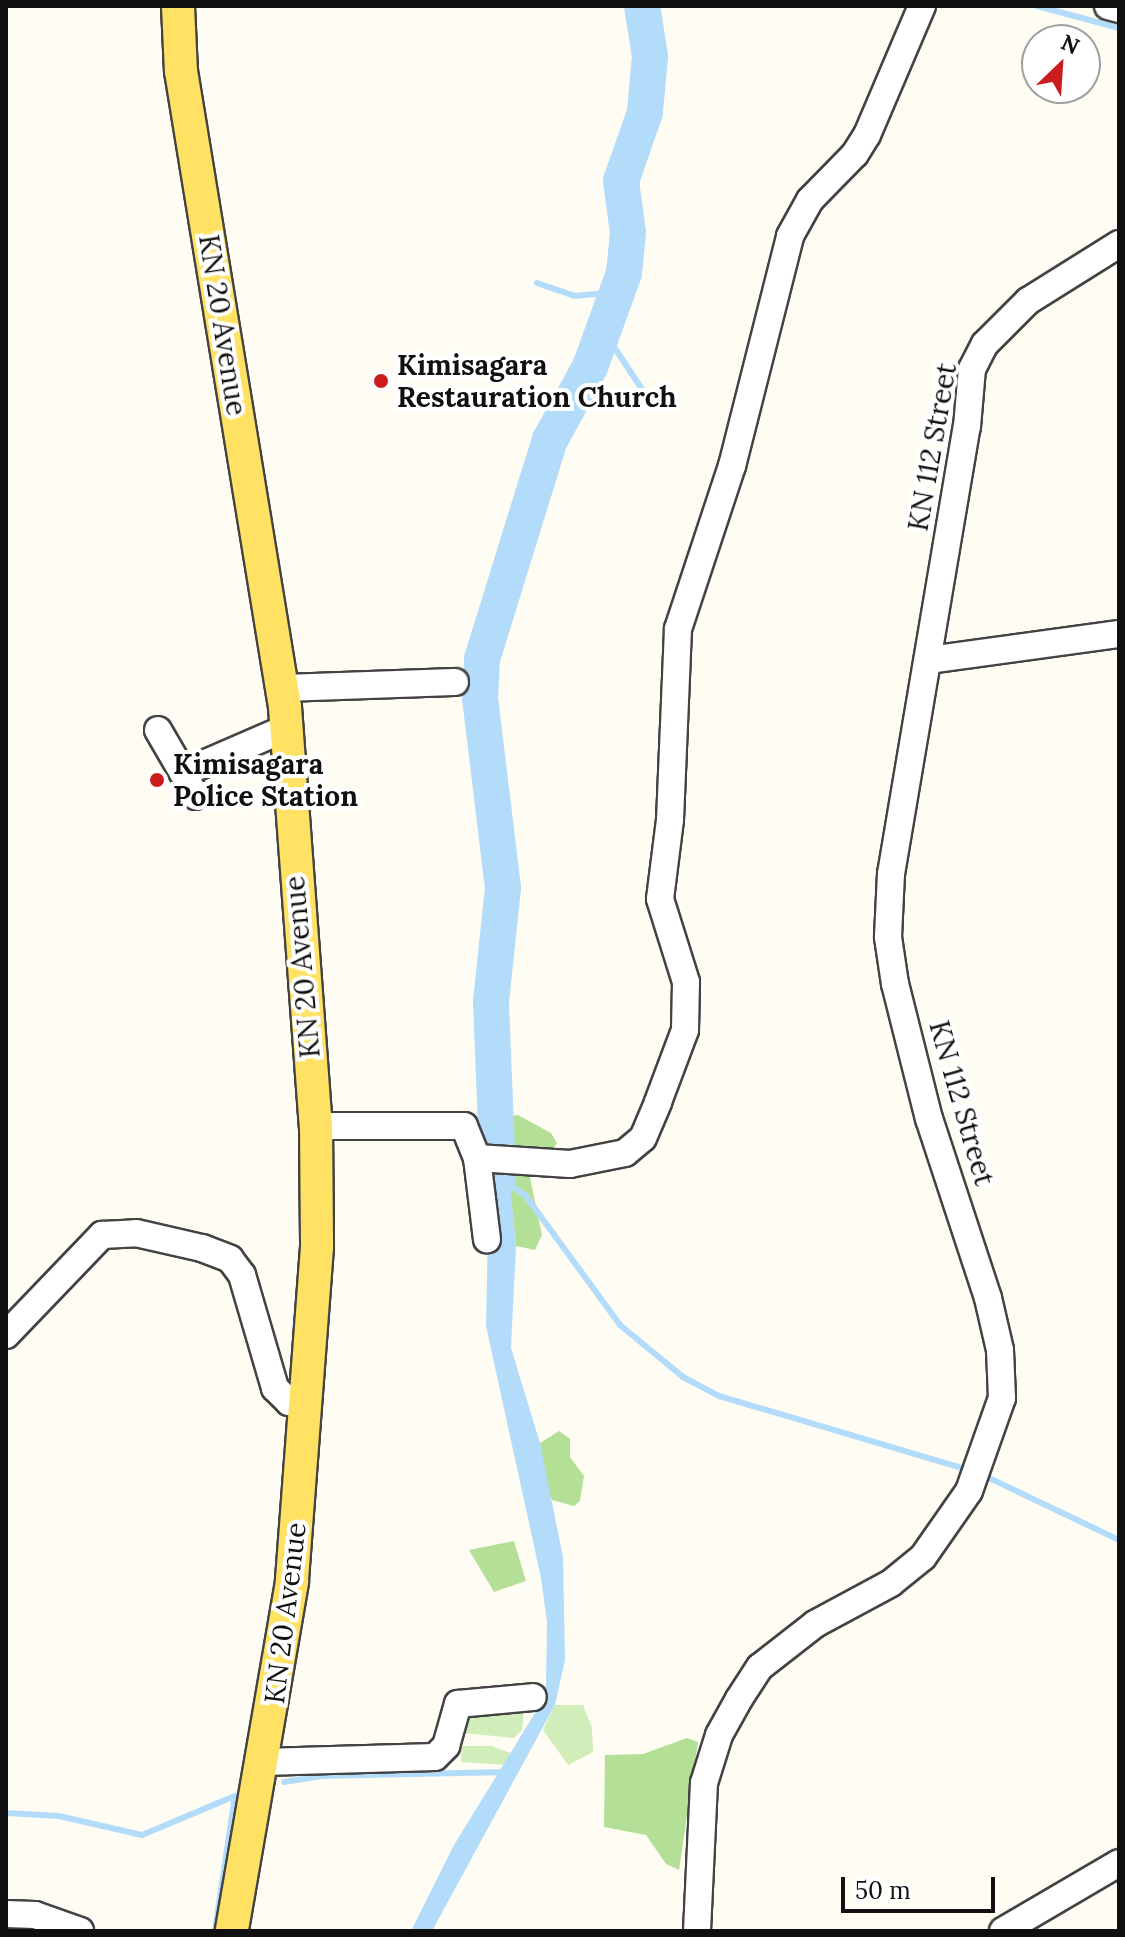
<!DOCTYPE html>
<style>
body{margin:0}
#map{position:relative;width:1125px;height:1937px;overflow:hidden;background:#fffdf3;font-family:Lora,serif}
div>[style]{position:absolute}
.green>*{inset:0;background:#d1edb9}
.forest>*{inset:0;background:#b4df97}
.water>*{inset:0;background:#b3dcfa}
.stream>*{height:6px;margin:-3px;padding:0 3px;transform-origin:3px;border-radius:3px;background:#b3dcfa}
.river>*{height:36px;margin:-18px;padding:0 18px;transform-origin:18px;border-radius:18px;background:#b3dcfa}
.roads{filter:drop-shadow(2px 0 #434343) drop-shadow(-2px 0 #434343) drop-shadow(0 2px #434343) drop-shadow(0 -2px #434343)}
.minor>*{height:26px;margin:-13px;padding:0 13px;transform-origin:13px;border-radius:13px;background:#fff}
.major>*{height:32px;margin:-16px;padding:0 16px;transform-origin:16px;border-radius:16px;background:#ffe163}
.dots>*{width:22px;height:22px;translate:-50% -50%;box-sizing:border-box;border:4px solid #fff;border-radius:50%}
span{translate:-50% -50%;white-space:nowrap;text-align:center;line-height:1.15;-webkit-text-stroke:8px #fff;paint-order:stroke}
.street-label{font-size:28px;color:#101010}
.poi-label{font-size:28px;color:#101010;font-weight:700}
.left{translate:0 -50%;text-align:left}
.frame{position:absolute;inset:0;border:8px solid #101010;pointer-events:none}
.north{position:absolute;left:1021px;top:24px;width:80px;height:80px;box-sizing:border-box;background:#fff;border:2px solid #9f9f9f;border-radius:50%;rotate:25deg;font-size:22px;font-weight:700;line-height:32px;text-align:center;color:#101010}
.north::after{content:'';display:block;margin:auto;width:28px;height:36px;background:#cb1d1d;clip-path:polygon(50% 0,100% 100%,50% 72%,0 100%)}
.scale{position:absolute;left:841px;top:1877px;width:154px;height:36px;box-sizing:border-box;border:4px solid #101010;border-top:0;padding-left:10px;font-size:24px;line-height:28px;white-space:nowrap;color:#101010;-webkit-text-stroke:6px #fff;paint-order:stroke}
</style>
<div id="map">
<div class="green">
<div style="clip-path:polygon(555px 1705px,583px 1705px,592px 1728px,593px 1752px,568px 1765px,543px 1730px)"></div>
<div style="clip-path:polygon(524px 1708px,522px 1730px,514px 1738px,462px 1733px,462px 1715px)"></div>
<div style="clip-path:polygon(461px 1746px,492px 1746px,511px 1753px,506px 1765px,461px 1762px)"></div>
</div>
<div class="forest">
<div style="clip-path:polygon(518px 1115px,551px 1133px,557px 1143px,551px 1152px,509px 1153px,503px 1126px,507px 1117px)"></div>
<div style="clip-path:polygon(528px 1168px,542px 1235px,535px 1250px,516px 1246px,511px 1198px,509px 1170px)"></div>
<div style="clip-path:polygon(559px 1431px,570px 1439px,570px 1457px,584px 1476px,580px 1501px,574px 1506px,552px 1500px,545px 1479px,540px 1443px)"></div>
<div style="clip-path:polygon(514px 1541px,526px 1581px,494px 1592px,469px 1550px)"></div>
<div style="clip-path:polygon(687px 1738px,698px 1742px,679px 1870px,666px 1864px,646px 1835px,604px 1827px,605px 1755px,643px 1754px)"></div>
</div>
<div class="water">
<div style="clip-path:polygon(498px 1177px,510px 1185px,516px 1246px,511px 1348px,540px 1443px,563px 1557px,565px 1660px,555px 1705px,432px 1931px,411px 1931px,454px 1845px,538px 1708px,546px 1684px,547px 1622px,541px 1578px,486px 1326px,489px 1178px)"></div>
</div>
<div class="stream">
<div style="left:1037px;top:6px;width:85px;rotate:15deg"></div>
<div style="left:537px;top:283px;width:39px;rotate:19deg"></div>
<div style="left:574px;top:296px;width:43px;rotate:-5.3deg"></div>
<div style="left:603px;top:330px;width:73px;rotate:56.7deg"></div>
<div style="left:498px;top:1177px;width:32px;rotate:34deg"></div>
<div style="left:525px;top:1195px;width:161px;rotate:53.8deg"></div>
<div style="left:620px;top:1325px;width:82px;rotate:39.5deg"></div>
<div style="left:683px;top:1377px;width:41px;rotate:27.8deg"></div>
<div style="left:719px;top:1396px;width:253px;rotate:16.5deg"></div>
<div style="left:987px;top:1477px;width:146px;rotate:25.5deg"></div>
<div style="left:284px;top:1782px;width:37px;rotate:-9deg"></div>
<div style="left:321px;top:1776px;width:187px;rotate:-1.2deg"></div>
<div style="left:6px;top:1813px;width:53px;rotate:3.2deg"></div>
<div style="left:59px;top:1816px;width:85px;rotate:12.9deg"></div>
<div style="left:142px;top:1835px;width:101px;rotate:-22.8deg"></div>
<div style="left:215px;top:1931px;width:136px;rotate:-81.6deg"></div>
</div>
<div class="river">
<div style="left:498px;top:1177px;width:175px;rotate:-92.3deg"></div>
<div style="left:491px;top:1002px;width:115px;rotate:-84deg"></div>
<div style="left:503px;top:888px;width:190px;rotate:-96.9deg"></div>
<div style="left:480px;top:699px;width:40px;rotate:-87.1deg"></div>
<div style="left:482px;top:659px;width:229px;rotate:-72.8deg"></div>
<div style="left:550px;top:440px;width:83px;rotate:-61.3deg"></div>
<div style="left:590px;top:367px;width:100px;rotate:-70.1deg"></div>
<div style="left:624px;top:273px;width:40px;rotate:-84.3deg"></div>
<div style="left:628px;top:233px;width:52px;rotate:-97.7deg"></div>
<div style="left:621px;top:181px;width:73px;rotate:-70.8deg"></div>
<div style="left:645px;top:112px;width:56px;rotate:-84.9deg"></div>
<div style="left:650px;top:56px;width:51px;rotate:-99.1deg"></div>
</div>
<div class="roads">
<div class="minor">
<div style="left:1108px;top:6px;width:11px;rotate:15deg"></div>
<div style="left:928px;top:660px;width:193px;rotate:-7.8deg"></div>
<div style="left:283px;top:688px;width:172px;rotate:-2deg"></div>
<div style="left:158px;top:730px;width:50px;rotate:59.8deg"></div>
<div style="left:183px;top:773px;width:110px;rotate:-23.5deg"></div>
<div style="left:183px;top:773px;width:26px;rotate:62deg"></div>
<div style="left:316px;top:1126px;width:148px"></div>
<div style="left:464px;top:1126px;width:35px;rotate:68deg"></div>
<div style="left:477px;top:1158px;width:82px;rotate:83deg"></div>
<div style="left:477px;top:1158px;width:93px;rotate:3.7deg"></div>
<div style="left:570px;top:1164px;width:56px;rotate:-11.3deg"></div>
<div style="left:625px;top:1153px;width:23px;rotate:-40deg"></div>
<div style="left:643px;top:1138px;width:39px;rotate:-67deg"></div>
<div style="left:658px;top:1102px;width:77px;rotate:-69.4deg"></div>
<div style="left:685px;top:1030px;width:48px;rotate:-88.8deg"></div>
<div style="left:686px;top:982px;width:87px;rotate:-107.4deg"></div>
<div style="left:660px;top:899px;width:80px;rotate:-82.8deg"></div>
<div style="left:670px;top:820px;width:191px;rotate:-87.6deg"></div>
<div style="left:678px;top:629px;width:172px;rotate:-71.7deg"></div>
<div style="left:732px;top:466px;width:237px;rotate:-75.8deg"></div>
<div style="left:790px;top:236px;width:41px;rotate:-60.9deg"></div>
<div style="left:810px;top:200px;width:64px;rotate:-45.6deg"></div>
<div style="left:855px;top:154px;width:22px;rotate:-58deg"></div>
<div style="left:867px;top:135px;width:140px;rotate:-66.9deg"></div>
<div style="left:6px;top:1335px;width:139px;rotate:-46.2deg"></div>
<div style="left:102px;top:1235px;width:34px;rotate:-3deg"></div>
<div style="left:136px;top:1233px;width:68px;rotate:12.8deg"></div>
<div style="left:202px;top:1248px;width:30px;rotate:21deg"></div>
<div style="left:230px;top:1259px;width:20px;rotate:53deg"></div>
<div style="left:242px;top:1275px;width:118px;rotate:73.7deg"></div>
<div style="left:275px;top:1388px;width:20px;rotate:45deg"></div>
<div style="left:289px;top:1402px;width:18px;rotate:9deg"></div>
<div style="left:263px;top:1762px;width:172px;rotate:-1.7deg"></div>
<div style="left:435px;top:1757px;width:16px;rotate:-45deg"></div>
<div style="left:446px;top:1746px;width:44px;rotate:-74.1deg"></div>
<div style="left:458px;top:1704px;width:75px;rotate:-5.3deg"></div>
<div style="left:6px;top:1914px;width:29px;rotate:2deg"></div>
<div style="left:35px;top:1915px;width:48px;rotate:19.6deg"></div>
<div style="left:697px;top:1931px;width:148px;rotate:-87.3deg"></div>
<div style="left:704px;top:1783px;width:50px;rotate:-72.6deg"></div>
<div style="left:719px;top:1735px;width:41px;rotate:-60.9deg"></div>
<div style="left:739px;top:1699px;width:38px;rotate:-57deg"></div>
<div style="left:760px;top:1667px;width:70px;rotate:-38deg"></div>
<div style="left:815px;top:1624px;width:86px;rotate:-28.3deg"></div>
<div style="left:891px;top:1583px;width:41px;rotate:-39.1deg"></div>
<div style="left:923px;top:1557px;width:80px;rotate:-55.1deg"></div>
<div style="left:969px;top:1491px;width:99px;rotate:-70.5deg"></div>
<div style="left:1002px;top:1398px;width:48px;rotate:-92.4deg"></div>
<div style="left:1000px;top:1350px;width:53px;rotate:-103deg"></div>
<div style="left:988px;top:1298px;width:188px;rotate:-108.2deg"></div>
<div style="left:929px;top:1119px;width:139px;rotate:-104.1deg"></div>
<div style="left:895px;top:984px;width:48px;rotate:-98.5deg"></div>
<div style="left:888px;top:937px;width:63px;rotate:-87.3deg"></div>
<div style="left:891px;top:874px;width:453px;rotate:-80.4deg"></div>
<div style="left:967px;top:427px;width:58px;rotate:-85.1deg"></div>
<div style="left:972px;top:369px;width:28px;rotate:-63deg"></div>
<div style="left:985px;top:344px;width:61px;rotate:-45deg"></div>
<div style="left:1028px;top:301px;width:107px;rotate:-32.1deg"></div>
<div style="left:1003px;top:1931px;width:134px;rotate:-30.4deg"></div>
</div>
<div class="major">
<div style="left:178px;top:6px;width:65px;rotate:87.4deg"></div>
<div style="left:181px;top:71px;width:644px;rotate:80.71deg"></div>
<div style="left:285px;top:707px;width:420px;rotate:85.8deg"></div>
<div style="left:316px;top:1126px;width:121px;rotate:89.5deg"></div>
<div style="left:317px;top:1247px;width:336px;rotate:94.3deg"></div>
<div style="left:292px;top:1582px;width:354px;rotate:99.8deg"></div>
</div>
</div>
<div class="dots">
<div style="left:381px;top:381px;background:#cb1d1d"></div>
<div style="left:157px;top:780px;background:#cb1d1d"></div>
</div>
<div class="street-label">
<span style="left:223px;top:325px;rotate:81deg">KN 20 Avenue</span>
<span style="left:932px;top:447px;rotate:-80deg">KN 112 Street</span>
<span style="left:302px;top:967px;rotate:-95deg">KN 20 Avenue</span>
<span style="left:962px;top:1103px;rotate:74deg">KN 112 Street</span>
<span style="left:285px;top:1613px;rotate:-83deg">KN 20 Avenue</span>
</div>
<div class="poi-label">
<span class="left" style="left:397px;top:381px">Kimisagara<br>Restauration Church</span>
<span class="left" style="left:173px;top:780px">Kimisagara<br>Police Station</span>
</div>
<div class="frame"></div>
<div class="north">N</div>
<div class="scale">50 m</div>
</div>
